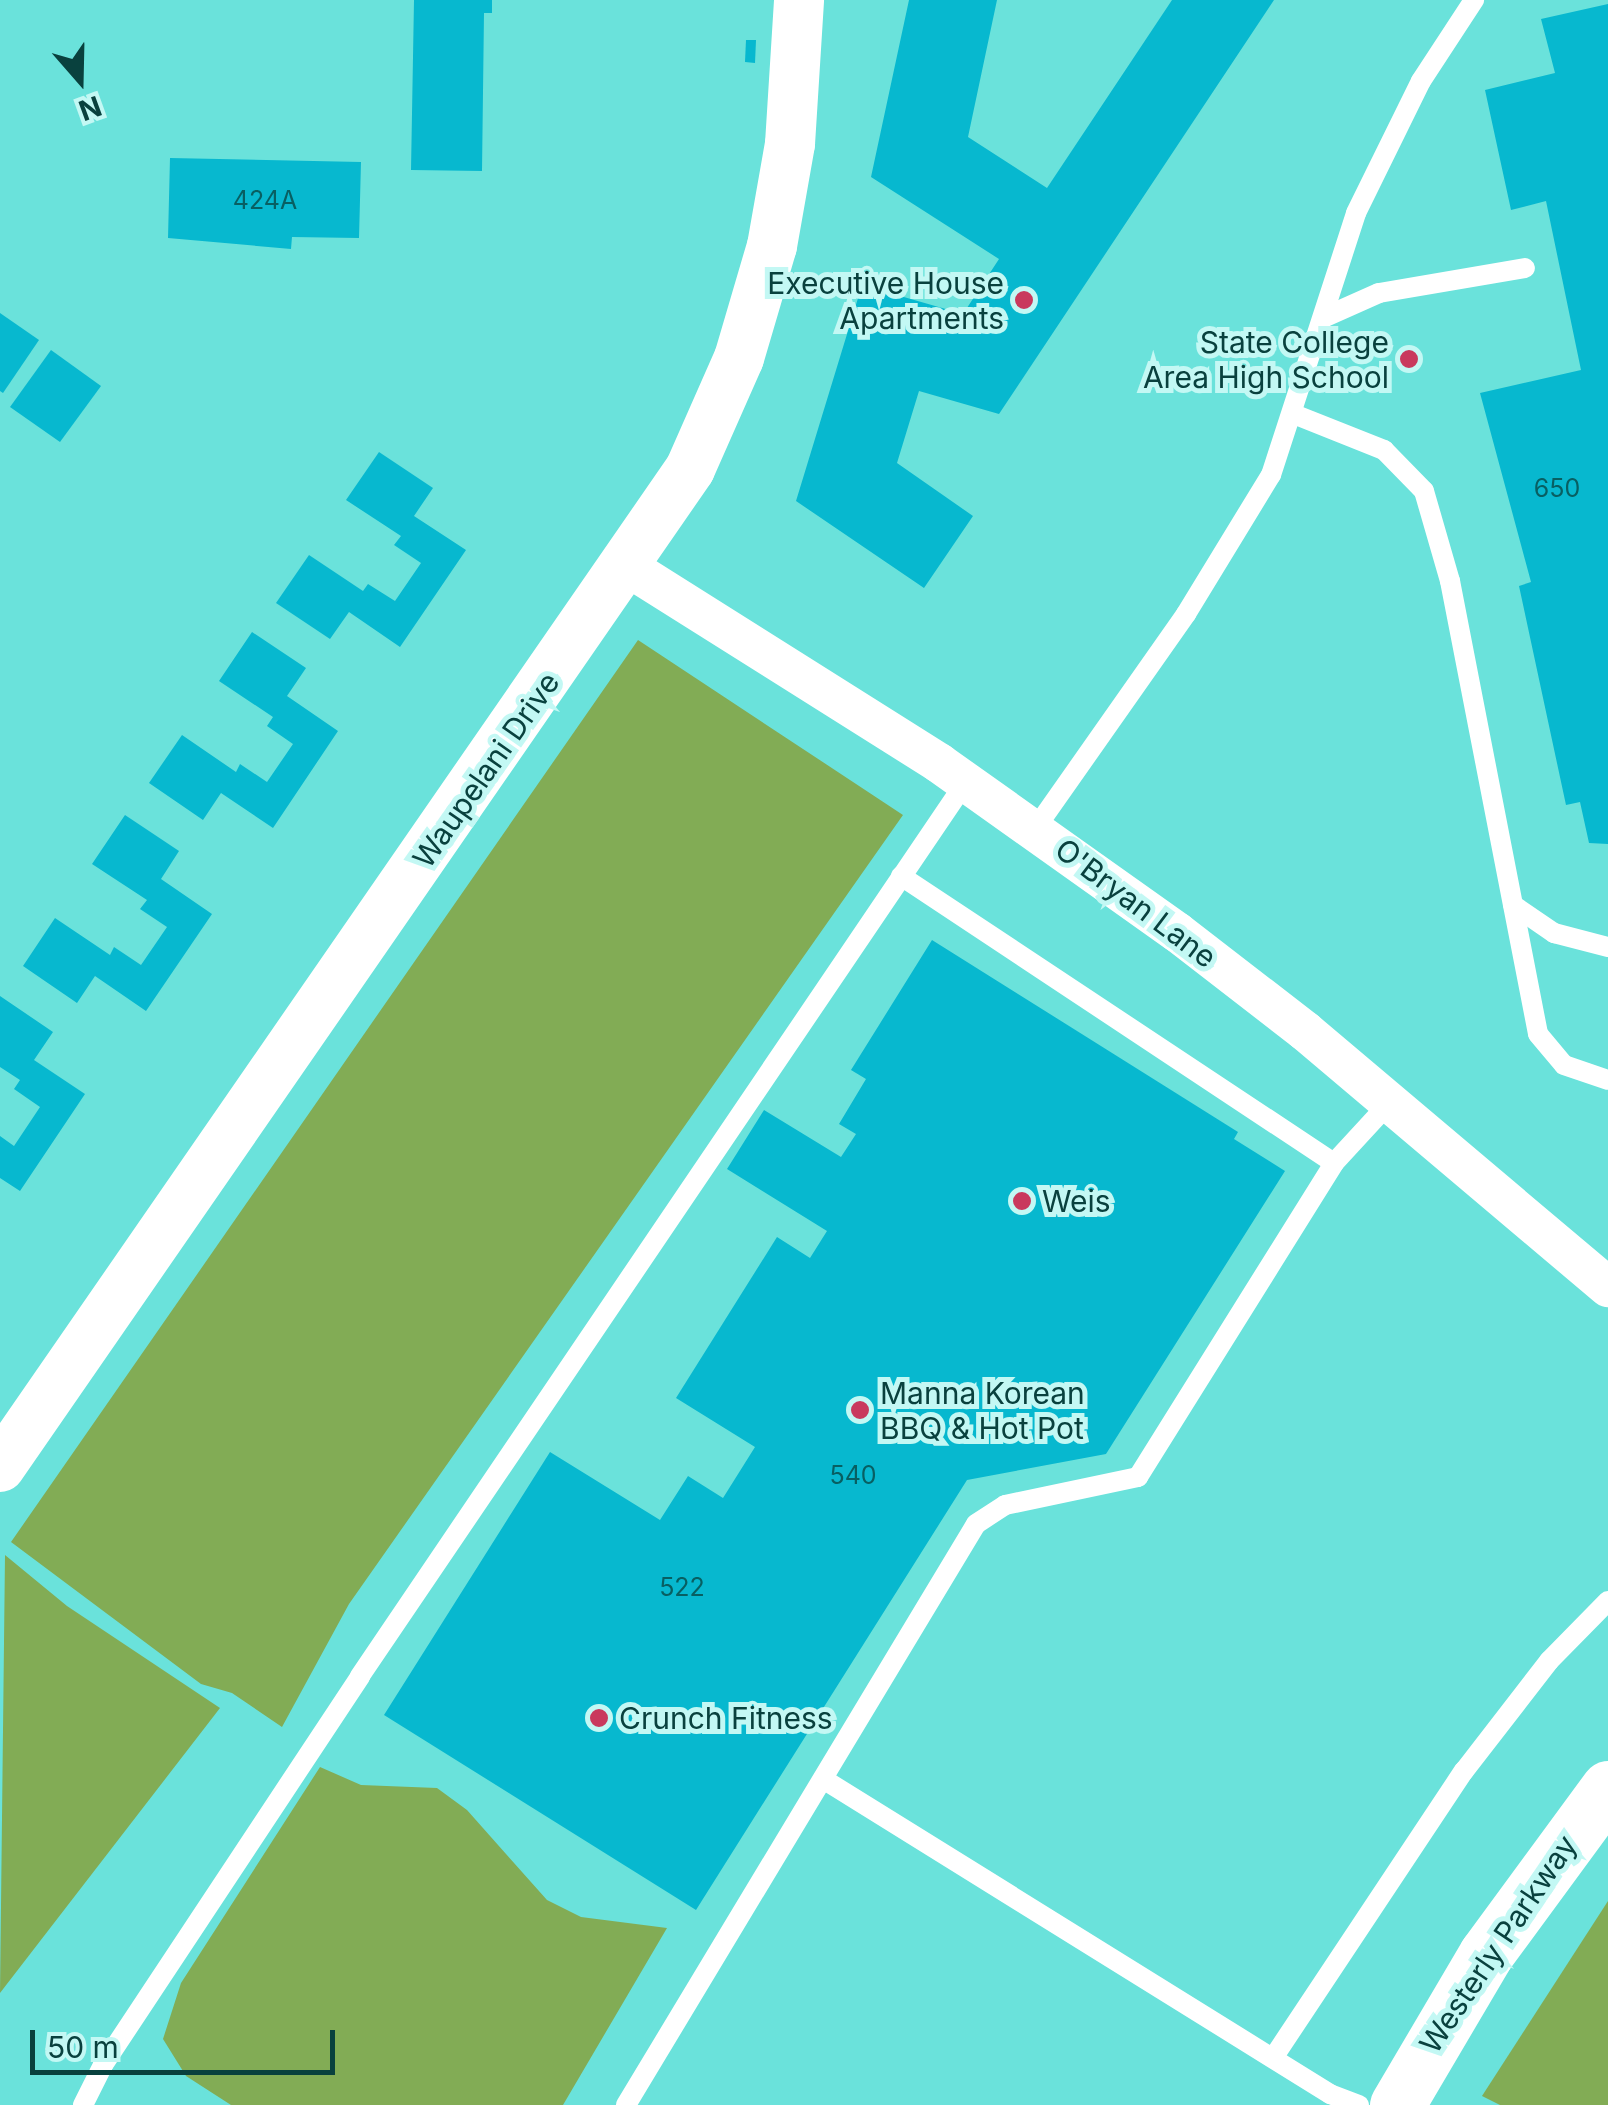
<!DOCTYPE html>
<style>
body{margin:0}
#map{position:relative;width:1608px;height:2105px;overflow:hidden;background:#6ae2db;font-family:Inter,sans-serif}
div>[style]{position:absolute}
.green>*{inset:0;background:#82ac55}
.building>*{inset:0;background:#07b8cf}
.service>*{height:20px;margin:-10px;padding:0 10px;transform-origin:10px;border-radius:10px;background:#fff}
.minor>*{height:40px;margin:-20px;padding:0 20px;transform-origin:20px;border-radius:20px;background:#fff}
.tertiary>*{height:50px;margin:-25px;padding:0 25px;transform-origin:25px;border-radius:25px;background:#fff}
.secondary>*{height:55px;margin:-27.5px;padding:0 27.5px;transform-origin:27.5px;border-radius:27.5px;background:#fff}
.dots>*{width:28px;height:28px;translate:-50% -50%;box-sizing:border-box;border:5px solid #c3f8f4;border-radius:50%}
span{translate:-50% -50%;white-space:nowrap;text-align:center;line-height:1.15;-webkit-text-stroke:10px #c3f8f4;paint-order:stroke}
.number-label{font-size:25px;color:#085f62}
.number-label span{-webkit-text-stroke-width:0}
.poi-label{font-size:30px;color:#09413e}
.right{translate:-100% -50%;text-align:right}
.left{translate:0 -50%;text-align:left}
.street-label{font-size:30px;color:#09413e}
.north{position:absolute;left:30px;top:30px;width:100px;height:100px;-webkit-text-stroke:8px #c3f8f4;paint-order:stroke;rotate:160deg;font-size:28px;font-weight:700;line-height:40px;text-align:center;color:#09413e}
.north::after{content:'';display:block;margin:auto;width:35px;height:45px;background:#09413e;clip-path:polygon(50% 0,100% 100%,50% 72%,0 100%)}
.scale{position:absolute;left:30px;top:2030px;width:305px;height:45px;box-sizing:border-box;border:5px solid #09413e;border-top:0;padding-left:12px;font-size:30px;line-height:35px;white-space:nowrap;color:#09413e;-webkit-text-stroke:8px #c3f8f4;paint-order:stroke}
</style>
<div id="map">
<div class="green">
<div style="clip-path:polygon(638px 640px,903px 815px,349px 1604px,282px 1727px,232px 1693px,201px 1684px,11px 1542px)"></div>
<div style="clip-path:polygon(5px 1555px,67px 1606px,220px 1708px,0 1993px)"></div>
<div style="clip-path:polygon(320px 1767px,361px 1785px,437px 1788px,467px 1810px,547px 1900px,581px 1917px,667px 1928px,563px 2105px,231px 2105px,186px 2076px,163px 2039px,181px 1983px)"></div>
<div style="clip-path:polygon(1608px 1901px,1608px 2105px,1500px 2105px,1482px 2096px)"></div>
</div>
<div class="building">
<div style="clip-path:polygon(414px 0,492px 0,492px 13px,484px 13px,482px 171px,411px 170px)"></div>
<div style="clip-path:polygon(909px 0,997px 0,968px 137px,1047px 188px,1172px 0,1274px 0,999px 414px,919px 391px,897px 463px,973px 516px,924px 588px,796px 501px,862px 285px,963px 314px,999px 259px,871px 177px)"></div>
<div style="clip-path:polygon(1608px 4px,1608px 844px,1589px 843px,1580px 802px,1566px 805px,1519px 586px,1531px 582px,1480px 393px,1581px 370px,1546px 201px,1511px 210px,1485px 90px,1555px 73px,1541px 19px)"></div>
<div style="clip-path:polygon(746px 40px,756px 40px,755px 63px,745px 62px)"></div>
<div style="clip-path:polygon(170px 158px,361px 162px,359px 238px,292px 237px,291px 249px,168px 238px)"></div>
<div style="clip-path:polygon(0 313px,39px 340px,3px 393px,0 391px)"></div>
<div style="clip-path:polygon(51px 350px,101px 386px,60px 442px,10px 407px)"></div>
<div style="clip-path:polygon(379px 452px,433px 488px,414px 516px,466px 550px,400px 647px,349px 612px,330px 639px,276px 603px,309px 555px,363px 591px,368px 584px,395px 601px,421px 563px,394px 545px,401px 536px,346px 500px)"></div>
<div style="clip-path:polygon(252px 632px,306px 668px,287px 696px,338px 731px,273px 828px,221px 793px,203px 820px,149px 783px,182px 735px,236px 772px,240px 764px,267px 782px,293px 744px,267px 726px,273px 717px,219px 681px)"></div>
<div style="clip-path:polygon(125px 815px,179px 851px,161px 879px,212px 914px,146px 1011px,95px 976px,77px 1003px,23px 966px,55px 918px,110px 955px,114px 947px,141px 965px,167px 927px,140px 909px,147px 900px,92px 864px)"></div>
<div style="clip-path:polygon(932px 940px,1238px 1132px,1234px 1139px,1285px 1171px,1106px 1454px,967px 1480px,696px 1910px,384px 1715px,550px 1452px,660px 1520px,688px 1476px,723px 1498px,755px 1447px,676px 1398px,777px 1237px,810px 1258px,827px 1231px,727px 1169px,764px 1110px,841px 1157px,856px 1134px,839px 1124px,866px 1079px,851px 1070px)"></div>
<div style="clip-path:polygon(0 996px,53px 1032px,34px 1060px,85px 1094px,20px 1191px,0 1178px,0 1136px,14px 1146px,40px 1107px,14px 1089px,20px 1080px,0 1067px)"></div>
</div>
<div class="service">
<div style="left:1325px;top:317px;width:59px;rotate:-24deg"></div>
<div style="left:1379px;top:293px;width:148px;rotate:-9.7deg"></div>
<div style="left:1296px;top:415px;width:95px;rotate:21.7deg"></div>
<div style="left:1384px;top:450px;width:57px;rotate:45.7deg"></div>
<div style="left:1424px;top:491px;width:94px;rotate:73.9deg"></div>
<div style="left:1450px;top:581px;width:461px;rotate:79deg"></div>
<div style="left:1538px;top:1034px;width:40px;rotate:50deg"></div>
<div style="left:1564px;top:1065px;width:46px;rotate:18.8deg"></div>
<div style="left:1035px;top:829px;width:263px;rotate:-54.9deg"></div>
<div style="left:1186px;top:614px;width:163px;rotate:-58.6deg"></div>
<div style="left:1271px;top:475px;width:275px;rotate:-72deg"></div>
<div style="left:1356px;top:213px;width:147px;rotate:-63.8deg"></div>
<div style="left:1421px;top:81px;width:97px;rotate:-56.8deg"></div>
<div style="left:901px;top:876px;width:519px;rotate:33.54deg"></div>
<div style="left:1513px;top:905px;width:50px;rotate:34.3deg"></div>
<div style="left:1554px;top:933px;width:56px;rotate:14.5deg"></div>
<div style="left:823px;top:1779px;width:597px;rotate:31.85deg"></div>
<div style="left:1330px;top:2094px;width:31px;rotate:21deg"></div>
<div style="left:1273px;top:2058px;width:345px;rotate:-56.4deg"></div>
<div style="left:1464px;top:1771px;width:139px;rotate:-52.3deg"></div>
<div style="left:1549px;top:1661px;width:84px;rotate:-45.5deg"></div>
<div style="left:83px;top:2105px;width:45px;rotate:-63.4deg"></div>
<div style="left:103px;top:2065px;width:466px;rotate:-56.5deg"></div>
<div style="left:360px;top:1676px;width:1079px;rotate:-55.88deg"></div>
<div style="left:626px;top:2105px;width:678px;rotate:-58.93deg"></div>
<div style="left:976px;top:1524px;width:35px;rotate:-33deg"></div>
<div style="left:1005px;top:1505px;width:136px;rotate:-11.9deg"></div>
<div style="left:1138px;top:1477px;width:370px;rotate:-58deg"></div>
<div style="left:1334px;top:1163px;width:83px;rotate:-47.4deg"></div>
</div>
<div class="minor">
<div style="left:628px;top:567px;width:368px;rotate:32.2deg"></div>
<div style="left:939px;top:763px;width:292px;rotate:35.4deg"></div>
<div style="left:1177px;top:932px;width:162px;rotate:37.7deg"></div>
<div style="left:1305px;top:1031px;width:397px;rotate:40.2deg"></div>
</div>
<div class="tertiary">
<div style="left:0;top:1467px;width:1213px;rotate:-55.34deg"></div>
<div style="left:690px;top:469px;width:121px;rotate:-66.2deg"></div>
<div style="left:739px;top:358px;width:117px;rotate:-73.6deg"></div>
<div style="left:772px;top:246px;width:104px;rotate:-80deg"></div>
<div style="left:790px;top:144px;width:144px;rotate:-86.4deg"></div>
</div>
<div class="secondary">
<div style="left:1397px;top:2105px;width:175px;rotate:-59.5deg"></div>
<div style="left:1486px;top:1954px;width:206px;rotate:-53.7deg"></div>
</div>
<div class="dots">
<div style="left:1024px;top:300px;background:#c9395d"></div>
<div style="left:1409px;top:359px;background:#c9395d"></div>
<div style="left:1022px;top:1201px;background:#c9395d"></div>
<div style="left:860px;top:1410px;background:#c9395d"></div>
<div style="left:599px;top:1718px;background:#c9395d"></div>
</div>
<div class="number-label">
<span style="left:265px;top:200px">424A</span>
<span style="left:1557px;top:488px">650</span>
<span style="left:853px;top:1475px">540</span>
<span style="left:682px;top:1587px">522</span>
</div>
<div class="poi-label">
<span class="right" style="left:1004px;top:300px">Executive House<br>Apartments</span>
<span class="right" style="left:1389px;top:359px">State College<br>Area High School</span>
<span class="left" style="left:1042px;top:1201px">Weis</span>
<span class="left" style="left:880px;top:1410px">Manna Korean<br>BBQ &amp; Hot Pot</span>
<span class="left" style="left:619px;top:1718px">Crunch Fitness</span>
</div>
<div class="street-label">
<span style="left:486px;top:770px;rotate:-55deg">Waupelani Drive</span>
<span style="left:1136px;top:903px;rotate:37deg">O'Bryan Lane</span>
<span style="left:1498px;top:1944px;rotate:-56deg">Westerly Parkway</span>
</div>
<div class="north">N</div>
<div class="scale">50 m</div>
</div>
